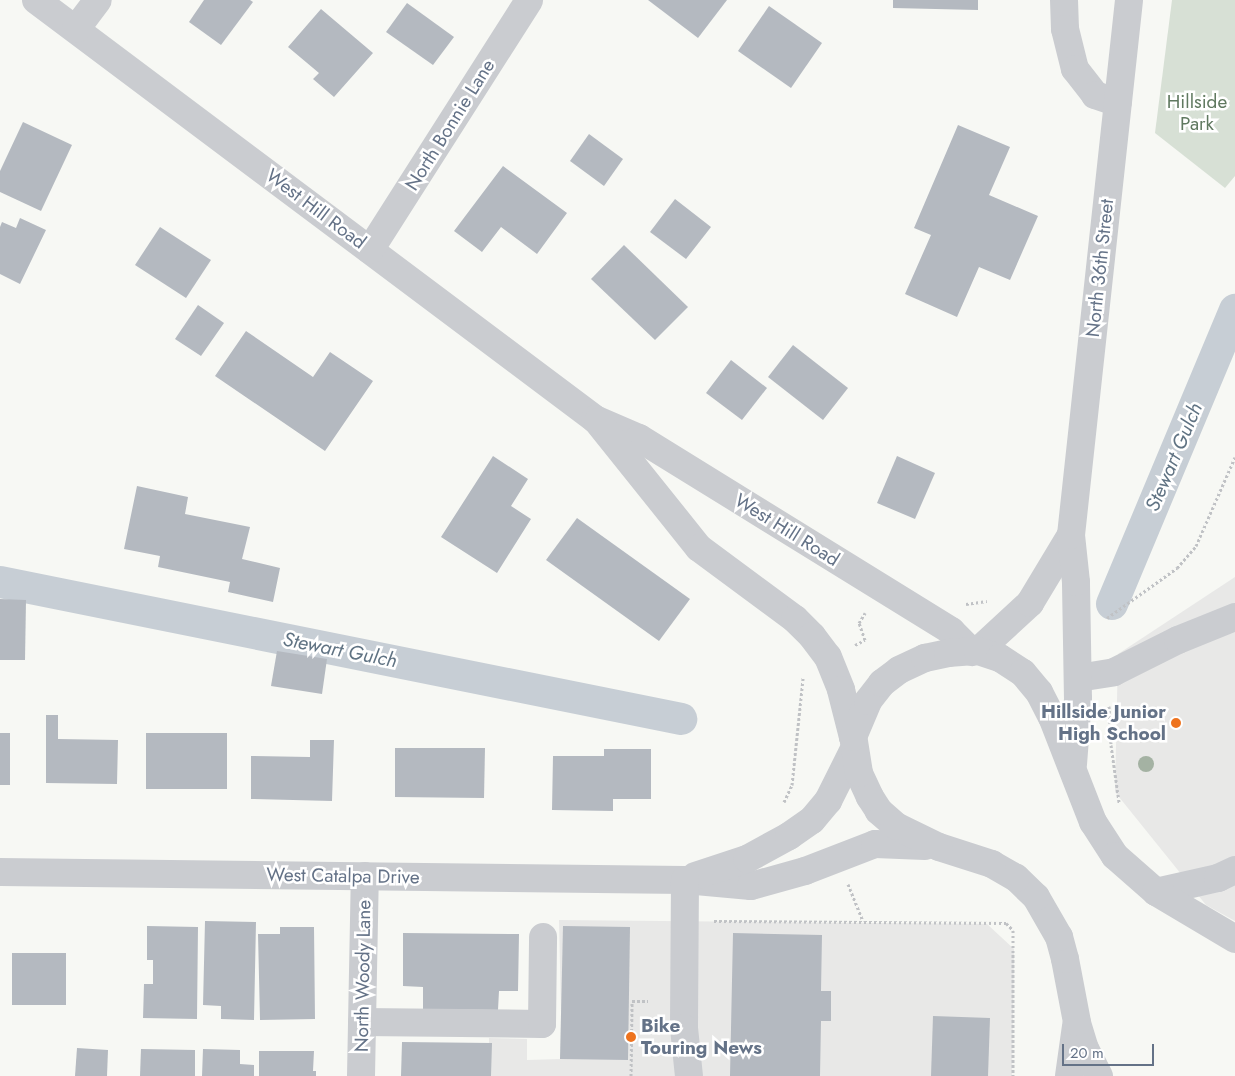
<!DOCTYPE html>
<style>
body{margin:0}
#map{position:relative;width:1235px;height:1076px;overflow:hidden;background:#f7f8f4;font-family:Jost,sans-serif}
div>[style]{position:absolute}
.built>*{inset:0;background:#e8e8e7}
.green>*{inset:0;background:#d7e0d5}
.canal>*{height:32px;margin:-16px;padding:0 16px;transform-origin:16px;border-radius:16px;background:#c7ced5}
.building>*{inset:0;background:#b4b9c0}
.path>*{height:3px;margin-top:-1.5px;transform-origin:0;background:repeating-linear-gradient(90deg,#c0c2c5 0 2.5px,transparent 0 5px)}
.minor>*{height:28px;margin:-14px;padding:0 14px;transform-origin:14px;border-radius:14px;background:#caccd0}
.trees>*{width:16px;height:16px;margin:-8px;border-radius:50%;background:#a4b2a3}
.dots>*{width:14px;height:14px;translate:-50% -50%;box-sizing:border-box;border:2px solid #fff;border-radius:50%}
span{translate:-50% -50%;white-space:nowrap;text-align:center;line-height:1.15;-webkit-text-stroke:5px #fff;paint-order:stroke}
.park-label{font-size:19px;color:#607960}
.street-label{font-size:19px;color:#647287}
.poi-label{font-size:19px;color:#647287;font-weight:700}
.right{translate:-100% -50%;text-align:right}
.left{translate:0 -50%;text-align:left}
.water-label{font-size:20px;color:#607383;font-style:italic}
.scale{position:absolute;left:1062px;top:1044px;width:92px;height:22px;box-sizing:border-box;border:2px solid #647287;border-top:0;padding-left:6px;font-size:15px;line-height:18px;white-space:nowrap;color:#647287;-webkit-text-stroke:4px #fff;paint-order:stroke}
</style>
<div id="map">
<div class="built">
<div style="clip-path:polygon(1235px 577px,1235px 921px,1206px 905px,1115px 792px,1118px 654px)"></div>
<div style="clip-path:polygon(559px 920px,987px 924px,1014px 949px,1012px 1076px,489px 1076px,489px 1038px,527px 1039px,527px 1060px,562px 1059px)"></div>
</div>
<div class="green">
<div style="clip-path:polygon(1172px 0,1235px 0,1235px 176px,1225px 188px,1155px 133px)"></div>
</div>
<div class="canal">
<div style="left:0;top:582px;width:695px;rotate:11.37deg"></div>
<div style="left:1112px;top:604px;width:319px;rotate:-67.3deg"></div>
</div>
<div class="building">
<div style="clip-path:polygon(204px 0,250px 0,253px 2px,221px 45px,189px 22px)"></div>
<div style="clip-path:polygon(648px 0,727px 0,698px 38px)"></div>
<div style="clip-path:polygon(893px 0,978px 0,978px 10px,893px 8px)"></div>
<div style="clip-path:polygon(407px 3px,454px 37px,433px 65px,386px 32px)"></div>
<div style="clip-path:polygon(769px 6px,822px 43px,791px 88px,738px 51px)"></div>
<div style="clip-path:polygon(321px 9px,373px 53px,334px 97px,313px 79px,319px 73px,288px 47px)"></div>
<div style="clip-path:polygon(23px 122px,72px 145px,41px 211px,0 192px,0 171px)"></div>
<div style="clip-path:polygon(958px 125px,1010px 147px,989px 195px,1038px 216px,1010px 280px,979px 267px,957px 317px,905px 294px,931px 235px,914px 228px)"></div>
<div style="clip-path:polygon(589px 134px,623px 159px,604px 186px,570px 161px)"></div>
<div style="clip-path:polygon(503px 166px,567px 213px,537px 254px,501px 227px,482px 252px,454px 231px)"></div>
<div style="clip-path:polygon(675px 199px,711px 227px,686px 259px,650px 232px)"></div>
<div style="clip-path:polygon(20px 218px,46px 230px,20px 284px,0 274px,0 227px,2px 222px,16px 228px)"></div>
<div style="clip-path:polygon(160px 227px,211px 260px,186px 298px,135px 265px)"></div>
<div style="clip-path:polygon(624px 245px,688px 307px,655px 340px,591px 279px)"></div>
<div style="clip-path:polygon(198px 305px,224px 323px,201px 356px,175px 339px)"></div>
<div style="clip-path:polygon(246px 331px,313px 377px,330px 352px,373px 381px,325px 451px,215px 376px)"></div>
<div style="clip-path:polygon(793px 345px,848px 388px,823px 420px,768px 377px)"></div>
<div style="clip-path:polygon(731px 360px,767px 388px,742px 420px,706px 393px)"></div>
<div style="clip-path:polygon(493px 456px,528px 479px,511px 506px,531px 519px,497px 573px,441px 537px)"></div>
<div style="clip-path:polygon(897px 456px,935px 473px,915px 519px,877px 503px)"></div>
<div style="clip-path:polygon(137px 486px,188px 497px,185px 514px,250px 527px,242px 559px,280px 568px,273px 602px,228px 592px,230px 582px,158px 567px,160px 556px,124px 549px)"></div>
<div style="clip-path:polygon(577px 518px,690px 599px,659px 641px,546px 560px)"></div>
<div style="clip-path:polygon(0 599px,26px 600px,25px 660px,0 660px)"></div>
<div style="clip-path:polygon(277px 651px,327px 659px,322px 694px,271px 686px)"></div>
<div style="clip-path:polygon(46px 715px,58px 715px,58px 739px,118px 740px,117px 784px,46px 783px)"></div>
<div style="clip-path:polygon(0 733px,10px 733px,10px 785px,0 785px)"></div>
<div style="clip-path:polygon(146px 733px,227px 733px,227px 789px,146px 789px)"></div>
<div style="clip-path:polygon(310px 740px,334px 740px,332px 801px,251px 799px,251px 756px,310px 757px)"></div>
<div style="clip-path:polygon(395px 748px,485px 748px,484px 798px,395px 797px)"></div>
<div style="clip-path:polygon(604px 749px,651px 749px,651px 799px,613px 799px,613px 811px,552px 810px,553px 756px,604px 756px)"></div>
<div style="clip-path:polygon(205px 921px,256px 922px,254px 1020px,221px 1019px,221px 1006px,203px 1005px)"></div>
<div style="clip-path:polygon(147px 926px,198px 927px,197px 1019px,143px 1018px,144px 984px,153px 984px,153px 960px,147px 960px)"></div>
<div style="clip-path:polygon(563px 926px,630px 927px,628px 1060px,560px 1059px)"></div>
<div style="clip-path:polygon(280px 927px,314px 927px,315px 1019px,260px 1020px,258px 934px,280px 934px)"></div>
<div style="clip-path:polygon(403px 933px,519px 934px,518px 991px,499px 991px,498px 1010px,423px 1009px,423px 987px,403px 986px)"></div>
<div style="clip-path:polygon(733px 933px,822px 935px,821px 991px,831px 991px,831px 1021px,821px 1021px,820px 1076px,730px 1076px)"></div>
<div style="clip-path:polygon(12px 953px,66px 953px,66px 1005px,12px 1005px)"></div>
<div style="clip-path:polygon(933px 1016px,990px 1018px,988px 1076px,931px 1076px)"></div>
<div style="clip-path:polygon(402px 1042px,492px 1043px,491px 1076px,401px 1076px)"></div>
<div style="clip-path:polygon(77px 1048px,108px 1050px,107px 1076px,75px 1076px)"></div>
<div style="clip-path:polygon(141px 1049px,195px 1050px,195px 1076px,140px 1076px)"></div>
<div style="clip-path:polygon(203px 1049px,240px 1050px,240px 1064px,254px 1065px,254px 1076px,202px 1076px)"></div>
<div style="clip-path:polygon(259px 1051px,314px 1051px,313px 1071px,316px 1071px,316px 1076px,259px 1076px)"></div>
</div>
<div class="path">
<div style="left:966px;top:604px;width:21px;rotate:-8deg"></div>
<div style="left:1107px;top:618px;width:86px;rotate:-35.5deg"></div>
<div style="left:1177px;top:568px;width:29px;rotate:-49deg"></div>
<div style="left:1196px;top:546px;width:97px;rotate:-66.3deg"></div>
<div style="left:855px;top:645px;width:11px;rotate:-27deg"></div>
<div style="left:865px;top:640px;width:18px;rotate:-109deg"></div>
<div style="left:859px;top:623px;width:12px;rotate:-59deg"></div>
<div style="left:1109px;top:706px;width:39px;rotate:87deg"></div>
<div style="left:1111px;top:745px;width:58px;rotate:82deg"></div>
<div style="left:784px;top:802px;width:19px;rotate:-65deg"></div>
<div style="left:792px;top:785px;width:108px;rotate:-84.1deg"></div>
<div style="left:848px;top:884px;width:40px;rotate:68deg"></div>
<div style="left:714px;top:921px;width:292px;rotate:0.4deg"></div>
<div style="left:1006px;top:923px;width:10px;rotate:45deg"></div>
<div style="left:1013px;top:930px;width:146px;rotate:90deg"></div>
<div style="left:631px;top:1076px;width:75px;rotate:-89.2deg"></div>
<div style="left:632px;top:1001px;width:16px"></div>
</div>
<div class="minor">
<div style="left:36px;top:0;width:699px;rotate:36.85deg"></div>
<div style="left:595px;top:419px;width:48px;rotate:23.4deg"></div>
<div style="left:639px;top:438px;width:367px;rotate:31.7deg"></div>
<div style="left:951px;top:631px;width:30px;rotate:45deg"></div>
<div style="left:1064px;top:0;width:29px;rotate:88deg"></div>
<div style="left:1065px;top:29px;width:41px;rotate:76deg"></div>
<div style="left:1075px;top:69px;width:33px;rotate:52deg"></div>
<div style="left:1095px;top:95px;width:24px;rotate:19deg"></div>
<div style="left:76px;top:29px;width:36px;rotate:-53deg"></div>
<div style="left:370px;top:250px;width:296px;rotate:-57.5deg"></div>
<div style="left:598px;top:422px;width:161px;rotate:51.3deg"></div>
<div style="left:699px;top:548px;width:119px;rotate:36.5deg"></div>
<div style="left:795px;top:619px;width:24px;rotate:45deg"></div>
<div style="left:812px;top:636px;width:26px;rotate:53deg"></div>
<div style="left:828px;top:657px;width:35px;rotate:68deg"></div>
<div style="left:841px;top:690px;width:49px;rotate:75.7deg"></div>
<div style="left:978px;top:651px;width:71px;rotate:-42.7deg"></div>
<div style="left:1030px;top:603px;width:79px;rotate:-58.9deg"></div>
<div style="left:1078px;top:678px;width:36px;rotate:-9deg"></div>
<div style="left:1114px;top:672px;width:72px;rotate:-26.6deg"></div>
<div style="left:1178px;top:640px;width:61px;rotate:-22deg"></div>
<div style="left:1073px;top:764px;width:65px;rotate:-85.6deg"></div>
<div style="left:1078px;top:699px;width:117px;rotate:-91deg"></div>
<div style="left:1076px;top:582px;width:47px;rotate:-96.1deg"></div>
<div style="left:1071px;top:535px;width:538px;rotate:-83.81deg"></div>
<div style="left:0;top:872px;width:685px;rotate:0.67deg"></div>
<div style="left:685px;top:880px;width:66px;rotate:5.2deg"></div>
<div style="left:751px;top:886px;width:56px;rotate:-15.5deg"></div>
<div style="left:805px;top:871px;width:75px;rotate:-21.1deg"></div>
<div style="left:875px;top:844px;width:50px;rotate:2.3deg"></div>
<div style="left:695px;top:876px;width:55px;rotate:-18.1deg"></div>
<div style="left:747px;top:859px;width:48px;rotate:-28.7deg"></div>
<div style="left:789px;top:836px;width:28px;rotate:-35deg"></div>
<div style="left:812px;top:820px;width:25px;rotate:-50deg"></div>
<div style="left:828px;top:801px;width:58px;rotate:-63.4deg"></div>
<div style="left:685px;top:880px;width:148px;rotate:90.4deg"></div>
<div style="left:684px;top:1028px;width:48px;rotate:84.1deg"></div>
<div style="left:1156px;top:892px;width:64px;rotate:-12.7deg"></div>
<div style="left:1218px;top:878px;width:19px;rotate:-25deg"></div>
<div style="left:362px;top:1022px;width:180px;rotate:0.6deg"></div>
<div style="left:542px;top:1024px;width:87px;rotate:-89.3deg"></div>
<div style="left:361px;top:1076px;width:200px;rotate:-88.9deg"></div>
<div style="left:1069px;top:1076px;width:50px;rotate:-82deg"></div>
<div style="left:1099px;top:1076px;width:30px;rotate:-117deg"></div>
<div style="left:1085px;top:1049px;width:28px;rotate:-107deg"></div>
<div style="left:1077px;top:1022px;width:64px;rotate:-100.8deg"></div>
<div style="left:1065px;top:959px;width:23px;rotate:-105deg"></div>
<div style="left:1059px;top:937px;width:46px;rotate:-119.9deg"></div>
<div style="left:1036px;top:897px;width:28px;rotate:-136deg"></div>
<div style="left:1016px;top:878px;width:28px;rotate:-150deg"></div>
<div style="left:992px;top:864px;width:56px;rotate:-162.2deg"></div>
<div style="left:939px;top:847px;width:48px;rotate:-154deg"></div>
<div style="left:896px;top:826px;width:23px;rotate:-139deg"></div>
<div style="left:879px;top:811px;width:17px;rotate:-123deg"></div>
<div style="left:870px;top:797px;width:26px;rotate:-115deg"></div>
<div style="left:859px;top:773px;width:36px;rotate:-99deg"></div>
<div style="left:853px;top:737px;width:39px;rotate:-67deg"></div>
<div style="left:868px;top:701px;width:23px;rotate:-52deg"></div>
<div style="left:882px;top:683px;width:21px;rotate:-37deg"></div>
<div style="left:899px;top:670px;width:29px;rotate:-25deg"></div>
<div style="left:925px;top:658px;width:24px;rotate:-12deg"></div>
<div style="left:948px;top:653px;width:30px;rotate:-4deg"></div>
<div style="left:978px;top:651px;width:23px;rotate:18deg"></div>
<div style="left:1000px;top:658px;width:27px;rotate:33deg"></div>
<div style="left:1023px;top:673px;width:25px;rotate:50deg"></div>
<div style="left:1039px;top:692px;width:28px;rotate:63deg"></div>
<div style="left:1052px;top:717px;width:113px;rotate:68.7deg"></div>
<div style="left:1093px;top:822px;width:40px;rotate:57.1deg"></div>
<div style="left:1115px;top:856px;width:55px;rotate:41.3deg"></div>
<div style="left:1156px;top:892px;width:92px;rotate:30.7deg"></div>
</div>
<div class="trees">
<div style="left:1146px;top:764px"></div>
</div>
<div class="dots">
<div style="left:1176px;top:723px;background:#ee731e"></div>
<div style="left:631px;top:1037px;background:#ee731e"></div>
</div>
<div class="park-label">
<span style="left:1197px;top:113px">Hillside<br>Park</span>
</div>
<div class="street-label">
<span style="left:450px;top:125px;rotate:-58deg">North Bonnie Lane</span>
<span style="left:316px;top:209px;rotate:37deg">West Hill Road</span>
<span style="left:1100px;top:268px;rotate:-84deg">North 36th Street</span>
<span style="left:787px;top:530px;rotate:32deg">West Hill Road</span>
<span style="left:343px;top:876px;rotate:1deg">West Catalpa Drive</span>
<span style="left:363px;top:976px;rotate:-89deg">North Woody Lane</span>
</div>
<div class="poi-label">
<span class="right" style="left:1166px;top:723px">Hillside Junior<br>High School</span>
<span class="left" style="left:641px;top:1037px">Bike<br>Touring News</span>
</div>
<div class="water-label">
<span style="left:1174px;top:457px;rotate:-67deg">Stewart Gulch</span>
<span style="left:340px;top:650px;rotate:11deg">Stewart Gulch</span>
</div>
<div class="scale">20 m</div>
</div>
